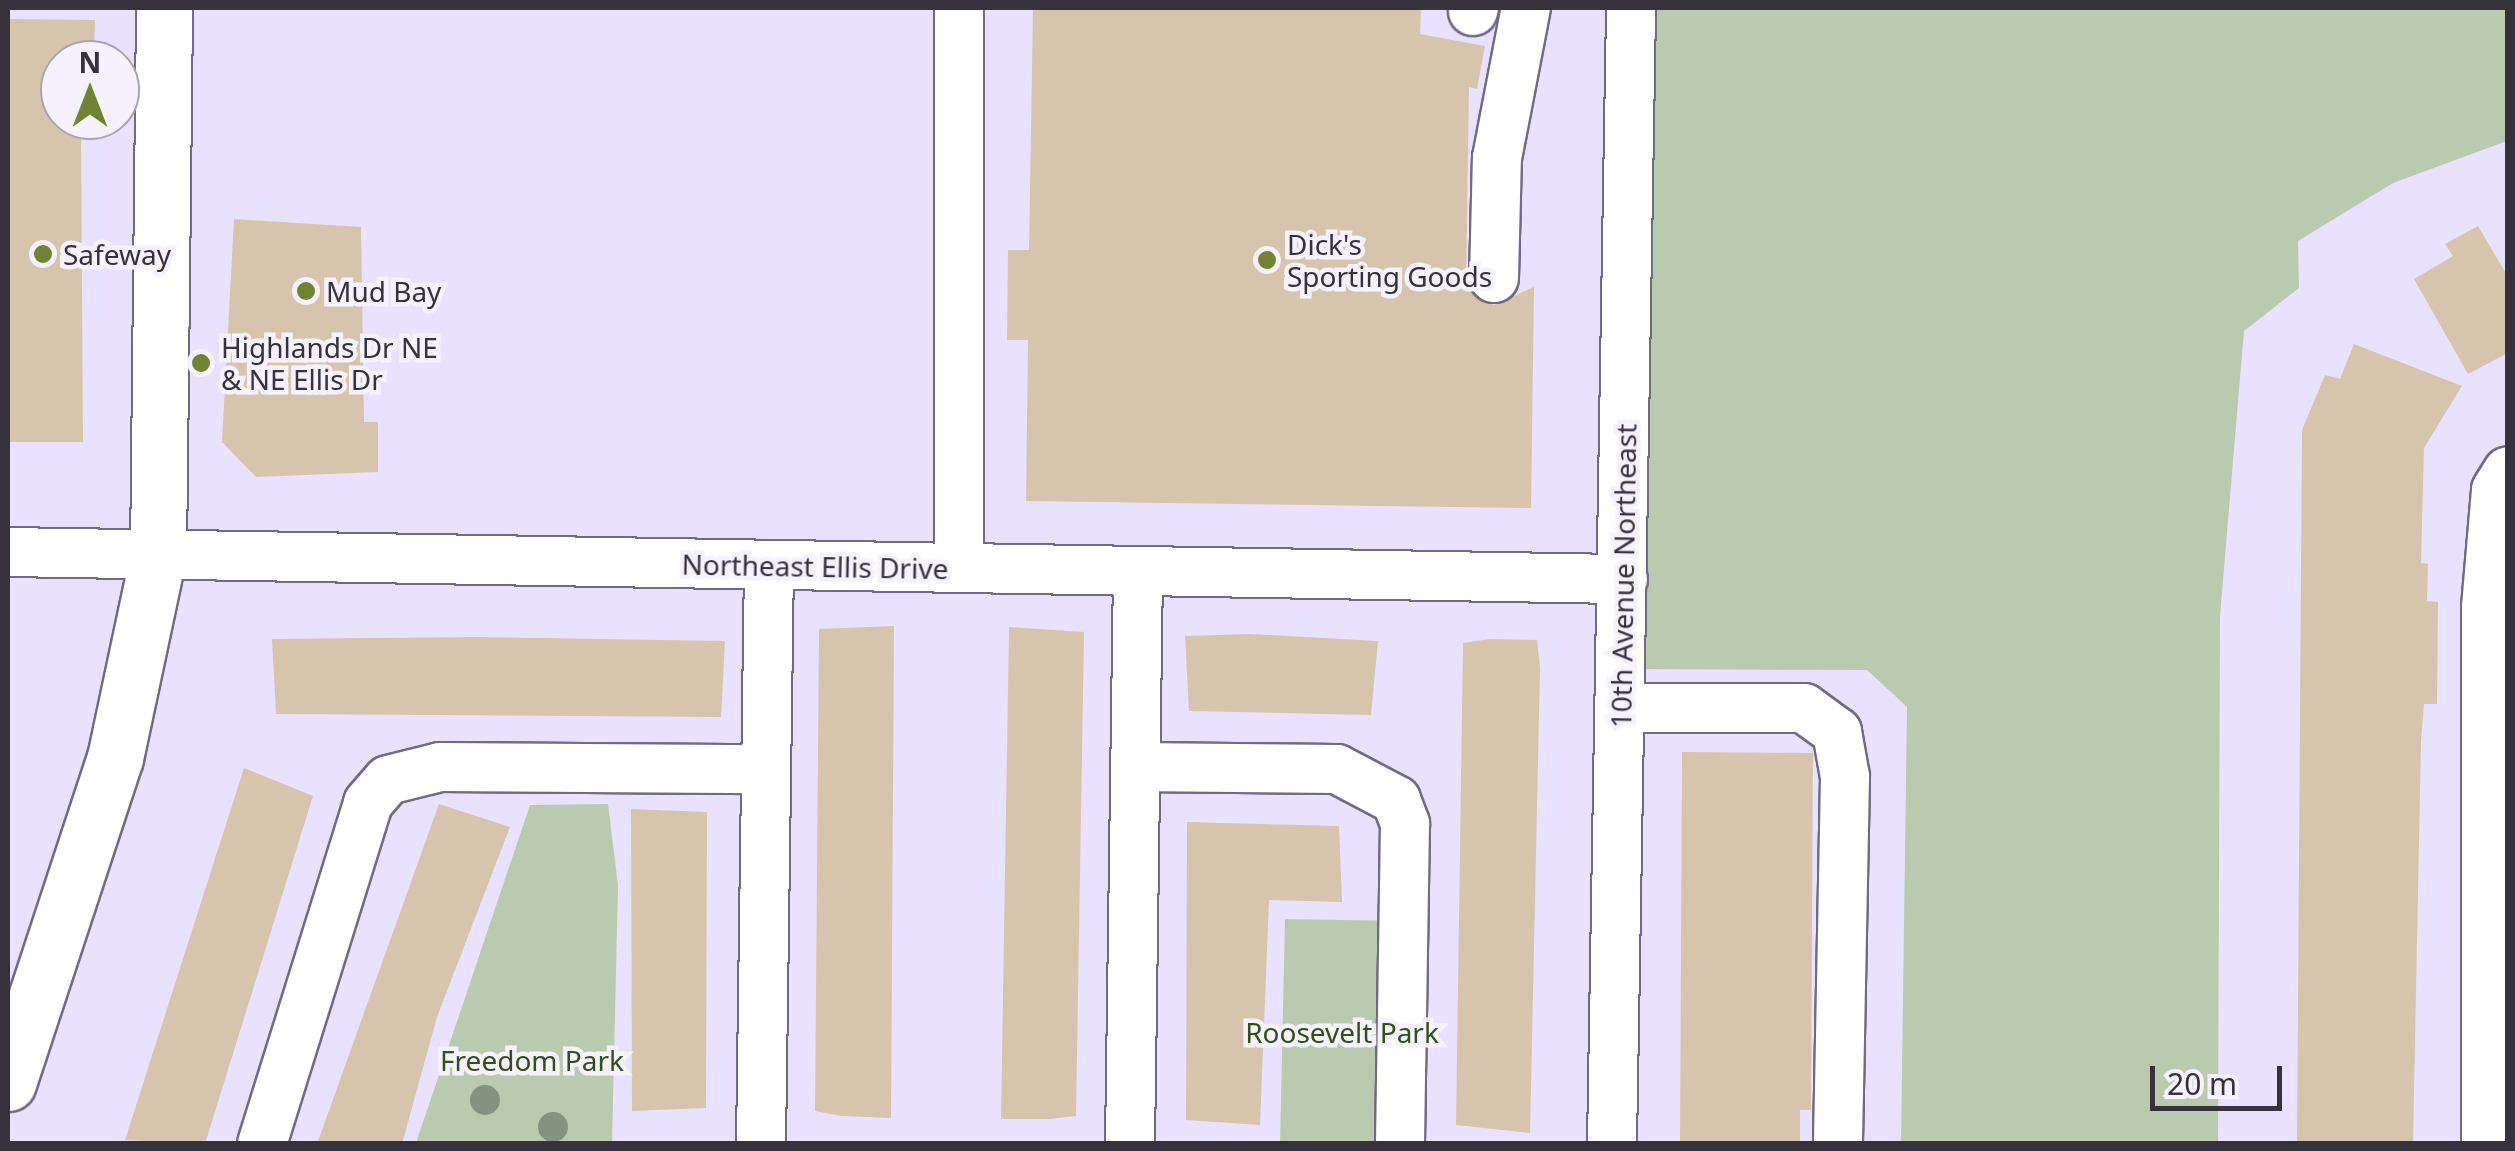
<!DOCTYPE html>
<style>
body{margin:0}
#map{position:relative;width:2515px;height:1151px;overflow:hidden;background:#e9e2fe;font-family:"Noto Sans",sans-serif}
div>[style]{position:absolute}
.green>*{inset:0;background:#bacaaf}
.building>*{inset:0;background:#d7c4ac}
.roads{filter:drop-shadow(2px 0 #716a83) drop-shadow(-2px 0 #716a83) drop-shadow(0 2px #716a83) drop-shadow(0 -2px #716a83)}
.minor>*{height:48px;margin:-24px;padding:0 24px;transform-origin:24px;border-radius:24px;background:#fff}
.major>*{height:55px;margin:-27.5px;padding:0 27.5px;transform-origin:27.5px;border-radius:27.5px;background:#fff}
.trees>*{width:30px;height:30px;margin:-15px;border-radius:50%;background:#849280}
.dots>*{width:28px;height:28px;translate:-50% -50%;box-sizing:border-box;border:5px solid #f5f2fd;border-radius:50%}
span{translate:-50% -50%;white-space:nowrap;text-align:center;line-height:1.15;-webkit-text-stroke:9px #f5f2fd;paint-order:stroke}
.poi-label{font-size:28px;color:#35323c}
.left{translate:0 -50%;text-align:left}
.street-label{font-size:28px;color:#35323c}
.park-label{font-size:28px;color:#325019}
.frame{position:absolute;inset:0;border:10px solid #35323c;pointer-events:none}
.north{position:absolute;left:40px;top:40px;width:100px;height:100px;box-sizing:border-box;background:#f5f2fd;border:2px solid #a8a5b0;border-radius:50%;rotate:0deg;font-size:28px;font-weight:700;line-height:40px;text-align:center;color:#35323c}
.north::after{content:'';display:block;margin:auto;width:35px;height:45px;background:#718333;clip-path:polygon(50% 0,100% 100%,50% 72%,0 100%)}
.scale{position:absolute;left:2150px;top:1066px;width:132px;height:45px;box-sizing:border-box;border:5px solid #35323c;border-top:0;padding-left:12px;font-size:30px;line-height:35px;white-space:nowrap;color:#35323c;-webkit-text-stroke:8px #f5f2fd;paint-order:stroke}
</style>
<div id="map">
<div class="green">
<div style="clip-path:polygon(1631px 8px,2507px 8px,2507px 141px,2393px 183px,2298px 241px,2299px 288px,2244px 331px,2220px 616px,2218px 1143px,1901px 1143px,1907px 707px,1867px 670px,1621px 669px)"></div>
<div style="clip-path:polygon(608px 804px,618px 885px,612px 1143px,416px 1143px,530px 805px)"></div>
<div style="clip-path:polygon(1285px 919px,1402px 921px,1400px 1143px,1280px 1144px)"></div>
</div>
<div class="building">
<div style="clip-path:polygon(1033px 8px,1421px 8px,1420px 34px,1485px 46px,1477px 89px,1469px 87px,1466px 286px,1494px 305px,1534px 287px,1531px 508px,1026px 501px,1028px 340px,1007px 340px,1008px 250px,1029px 250px)"></div>
<div style="clip-path:polygon(8px 19px,95px 20px,94px 60px,60px 60px,60px 120px,93px 120px,93px 132px,81px 131px,83px 442px,8px 442px)"></div>
<div style="clip-path:polygon(234px 219px,361px 227px,364px 422px,378px 422px,378px 472px,256px 477px,222px 442px)"></div>
<div style="clip-path:polygon(2478px 226px,2508px 277px,2508px 353px,2468px 374px,2414px 279px,2453px 256px,2445px 244px)"></div>
<div style="clip-path:polygon(2354px 344px,2462px 386px,2424px 448px,2421px 563px,2428px 564px,2427px 601px,2438px 602px,2437px 704px,2424px 704px,2421px 741px,2413px 1144px,2297px 1144px,2302px 430px,2325px 375px,2340px 379px)"></div>
<div style="clip-path:polygon(894px 626px,891px 1118px,842px 1116px,815px 1111px,819px 629px)"></div>
<div style="clip-path:polygon(1009px 627px,1084px 632px,1076px 1116px,1049px 1119px,1001px 1119px)"></div>
<div style="clip-path:polygon(1250px 634px,1378px 641px,1371px 715px,1189px 711px,1185px 636px)"></div>
<div style="clip-path:polygon(477px 637px,725px 641px,721px 717px,276px 714px,272px 639px)"></div>
<div style="clip-path:polygon(1490px 639px,1537px 640px,1540px 668px,1530px 1133px,1456px 1125px,1463px 643px)"></div>
<div style="clip-path:polygon(1682px 752px,1813px 753px,1811px 1110px,1800px 1110px,1800px 1144px,1680px 1144px)"></div>
<div style="clip-path:polygon(244px 768px,313px 796px,205px 1144px,125px 1140px)"></div>
<div style="clip-path:polygon(439px 804px,510px 827px,437px 1017px,402px 1144px,317px 1144px)"></div>
<div style="clip-path:polygon(631px 809px,707px 812px,706px 1108px,632px 1111px)"></div>
<div style="clip-path:polygon(1187px 822px,1339px 826px,1342px 902px,1269px 900px,1260px 1125px,1186px 1120px)"></div>
</div>
<div class="roads">
<div class="minor">
<div style="left:1473px;top:11px;width:3px;rotate:-72deg"></div>
<div style="left:1494px;top:278px;width:120px;rotate:-88.6deg"></div>
<div style="left:1497px;top:158px;width:153px;rotate:-79.1deg"></div>
<div style="left:8px;top:552px;width:1615px;rotate:0.96deg"></div>
<div style="left:959px;top:568px;width:560px;rotate:-90deg"></div>
<div style="left:1621px;top:708px;width:183px"></div>
<div style="left:1804px;top:708px;width:41px;rotate:36deg"></div>
<div style="left:1837px;top:732px;width:46px;rotate:79.9deg"></div>
<div style="left:1845px;top:777px;width:367px;rotate:91.1deg"></div>
<div style="left:1135px;top:767px;width:202px;rotate:0.6deg"></div>
<div style="left:1337px;top:769px;width:67px;rotate:27.7deg"></div>
<div style="left:1396px;top:800px;width:26px;rotate:69deg"></div>
<div style="left:1405px;top:824px;width:320px;rotate:90.9deg"></div>
<div style="left:262px;top:1144px;width:357px;rotate:-72.7deg"></div>
<div style="left:368px;top:803px;width:30px;rotate:-49deg"></div>
<div style="left:388px;top:780px;width:54px;rotate:-14deg"></div>
<div style="left:440px;top:767px;width:326px;rotate:0.4deg"></div>
<div style="left:761px;top:1144px;width:579px;rotate:-89.21deg"></div>
<div style="left:1130px;top:1144px;width:573px;rotate:-89.2deg"></div>
<div style="left:1612px;top:1144px;width:1136px;rotate:-89.04deg"></div>
<div style="left:2486px;top:1144px;width:537px;rotate:-90deg"></div>
<div style="left:2486px;top:607px;width:117px;rotate:-85.1deg"></div>
<div style="left:2496px;top:490px;width:22px;rotate:-58deg"></div>
</div>
<div class="major">
<div style="left:8px;top:1083px;width:342px;rotate:-71.8deg"></div>
<div style="left:115px;top:758px;width:208px;rotate:-78deg"></div>
<div style="left:158px;top:555px;width:547px;rotate:-89.37deg"></div>
</div>
</div>
<div class="trees">
<div style="left:485px;top:1100px"></div>
<div style="left:553px;top:1127px"></div>
</div>
<div class="dots">
<div style="left:43px;top:254px;background:#718333"></div>
<div style="left:1267px;top:260px;background:#718333"></div>
<div style="left:306px;top:291px;background:#718333"></div>
<div style="left:201px;top:363px;background:#718333"></div>
</div>
<div class="poi-label">
<span class="left" style="left:1287px;top:260px">Dick's<br>Sporting Goods</span>
<span class="left" style="left:63px;top:254px">Safeway</span>
<span class="left" style="left:326px;top:291px">Mud Bay</span>
<span class="left" style="left:221px;top:363px">Highlands Dr NE<br>&amp; NE Ellis Dr</span>
</div>
<div class="street-label">
<span style="left:815px;top:566px;rotate:1deg">Northeast Ellis Drive</span>
<span style="left:1623px;top:576px;rotate:-89deg">10th Avenue Northeast</span>
</div>
<div class="park-label">
<span style="left:1342px;top:1032px">Roosevelt Park</span>
<span style="left:532px;top:1060px">Freedom Park</span>
</div>
<div class="frame"></div>
<div class="north">N</div>
<div class="scale">20 m</div>
</div>
